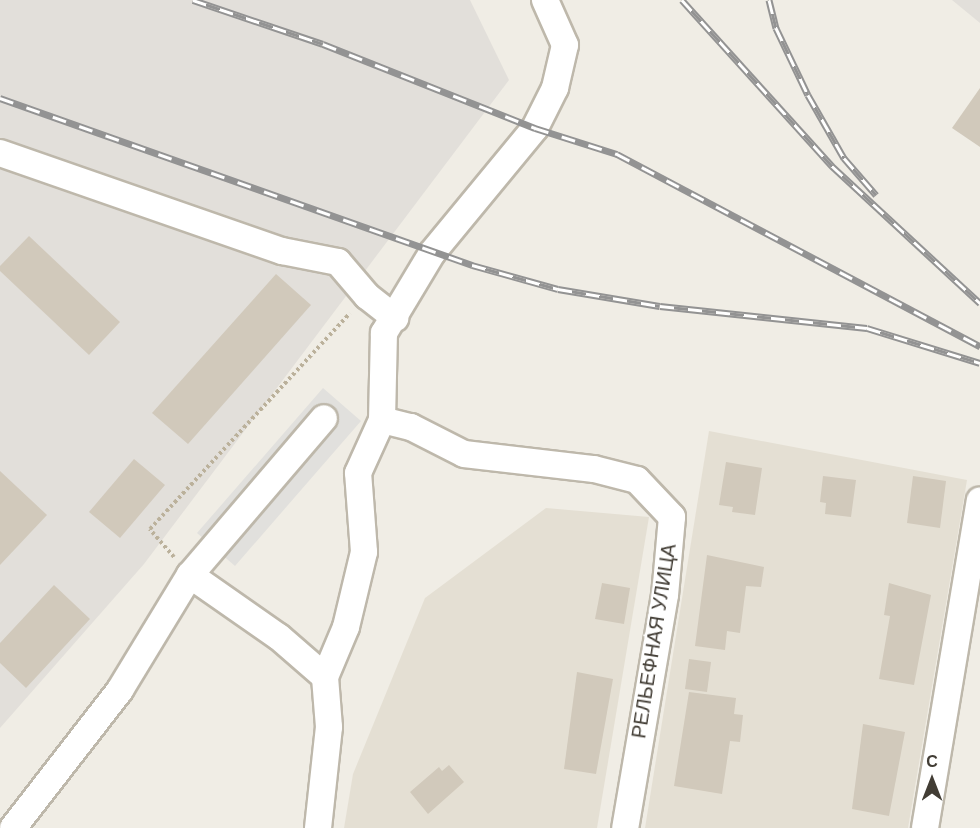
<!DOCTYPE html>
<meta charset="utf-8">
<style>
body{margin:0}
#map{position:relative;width:980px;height:828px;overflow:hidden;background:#f0ede5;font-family:Arial,sans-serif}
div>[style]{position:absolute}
.residential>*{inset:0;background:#e4dfd3}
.industrial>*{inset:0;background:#e2dfda}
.parking>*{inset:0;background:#e1e0dd}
.building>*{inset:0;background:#d1c9bb}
.path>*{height:4px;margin-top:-2px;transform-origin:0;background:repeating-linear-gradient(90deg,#bbb19b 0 3px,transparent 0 6px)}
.roads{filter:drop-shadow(2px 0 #beb8ab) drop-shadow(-2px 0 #beb8ab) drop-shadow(0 2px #beb8ab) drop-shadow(0 -2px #beb8ab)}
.minor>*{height:26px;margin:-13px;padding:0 13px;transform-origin:13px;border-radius:13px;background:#fff}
.rail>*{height:7px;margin-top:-3.5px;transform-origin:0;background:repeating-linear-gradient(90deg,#fff 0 14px,#939393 0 28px);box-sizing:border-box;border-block:2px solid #939393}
span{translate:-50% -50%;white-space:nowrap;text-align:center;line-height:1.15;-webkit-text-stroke:4.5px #fff;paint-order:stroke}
.street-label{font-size:20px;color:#423d35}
.north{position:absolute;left:902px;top:750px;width:60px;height:60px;-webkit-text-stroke:4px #fff;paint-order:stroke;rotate:0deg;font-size:16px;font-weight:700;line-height:24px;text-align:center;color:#423d35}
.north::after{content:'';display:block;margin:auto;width:21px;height:27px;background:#423d35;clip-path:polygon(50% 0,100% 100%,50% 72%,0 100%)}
</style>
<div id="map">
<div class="residential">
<div style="clip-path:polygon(709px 431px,967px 480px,908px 828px,645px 828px)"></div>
<div style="clip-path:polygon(546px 508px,649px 517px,597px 828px,344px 828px,353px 774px,425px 598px)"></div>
</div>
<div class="industrial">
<div style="clip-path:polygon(0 0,470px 0,509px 80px,144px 564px,0 728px)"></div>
<div style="clip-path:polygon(952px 0,980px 0,980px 23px)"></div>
</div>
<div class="parking">
<div style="clip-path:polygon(323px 388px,361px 421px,235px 566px,197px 533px)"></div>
</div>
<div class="building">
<div style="clip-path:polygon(980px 88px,980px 147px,952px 128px)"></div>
<div style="clip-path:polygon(29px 236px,120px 322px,89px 355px,0 271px,0 266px)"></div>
<div style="clip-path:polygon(276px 274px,311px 305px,188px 444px,152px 413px)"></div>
<div style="clip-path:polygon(134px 459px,165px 485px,120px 538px,89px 512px)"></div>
<div style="clip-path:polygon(726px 462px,762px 468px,755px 515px,732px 512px,733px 507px,719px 505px)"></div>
<div style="clip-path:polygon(0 471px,47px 515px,0 565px)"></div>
<div style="clip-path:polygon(823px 476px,856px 480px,851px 517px,825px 514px,826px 503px,820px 502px)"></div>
<div style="clip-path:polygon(913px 476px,946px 481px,940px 528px,907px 523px)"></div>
<div style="clip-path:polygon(707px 555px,764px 567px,761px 587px,746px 586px,740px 633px,727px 631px,725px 650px,695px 646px)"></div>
<div style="clip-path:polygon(602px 583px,630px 588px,624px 624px,595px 619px)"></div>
<div style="clip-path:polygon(889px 583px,931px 595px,914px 685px,879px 679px,890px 616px,884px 615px)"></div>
<div style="clip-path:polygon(54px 585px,90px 619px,26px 688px,0 663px,0 643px)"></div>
<div style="clip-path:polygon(689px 659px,711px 662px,707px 692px,685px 689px)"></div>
<div style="clip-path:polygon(577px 672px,613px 679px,596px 774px,564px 769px)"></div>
<div style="clip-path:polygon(689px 692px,736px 698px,734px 714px,743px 715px,740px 742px,730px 741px,722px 794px,674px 786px)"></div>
<div style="clip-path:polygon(863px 724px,905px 732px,889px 816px,852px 809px)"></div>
<div style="clip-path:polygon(449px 765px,464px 782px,428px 814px,410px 792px,439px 767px,442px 771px)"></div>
</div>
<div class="path">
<div style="left:174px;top:557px;width:37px;rotate:-131deg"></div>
<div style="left:150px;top:529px;width:294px;rotate:-47.2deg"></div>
</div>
<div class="roads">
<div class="minor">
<div style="left:0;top:153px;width:299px;rotate:19.2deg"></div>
<div style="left:282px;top:251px;width:57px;rotate:11.1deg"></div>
<div style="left:338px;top:262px;width:45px;rotate:49.5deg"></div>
<div style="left:367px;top:296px;width:36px;rotate:38deg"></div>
<div style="left:382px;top:420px;width:30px;rotate:14deg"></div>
<div style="left:411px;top:427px;width:59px;rotate:27deg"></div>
<div style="left:464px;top:454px;width:131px;rotate:6.6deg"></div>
<div style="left:594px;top:469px;width:44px;rotate:14.3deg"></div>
<div style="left:637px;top:480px;width:51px;rotate:46.6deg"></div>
<div style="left:672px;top:517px;width:78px;rotate:95.1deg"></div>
<div style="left:665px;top:595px;width:236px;rotate:99.7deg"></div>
<div style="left:190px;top:575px;width:108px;rotate:34.9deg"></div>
<div style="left:279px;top:637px;width:61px;rotate:41deg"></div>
<div style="left:13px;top:828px;width:175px;rotate:-52.2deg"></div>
<div style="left:120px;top:690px;width:135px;rotate:-58.7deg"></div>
<div style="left:190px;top:575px;width:206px;rotate:-49.5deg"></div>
<div style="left:318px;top:828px;width:102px;rotate:-83.8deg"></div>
<div style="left:329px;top:727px;width:50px;rotate:-94.6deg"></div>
<div style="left:325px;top:677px;width:54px;rotate:-67.2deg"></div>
<div style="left:346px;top:627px;width:77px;rotate:-76.5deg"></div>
<div style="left:364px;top:552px;width:79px;rotate:-94.3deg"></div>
<div style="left:358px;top:473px;width:58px;rotate:-65.6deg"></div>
<div style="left:382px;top:420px;width:87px;rotate:-88.7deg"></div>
<div style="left:384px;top:333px;width:93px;rotate:-59deg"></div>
<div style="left:432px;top:253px;width:162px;rotate:-50.5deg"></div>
<div style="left:535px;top:128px;width:45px;rotate:-63.4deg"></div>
<div style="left:555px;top:88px;width:44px;rotate:-76.9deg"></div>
<div style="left:565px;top:45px;width:49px;rotate:-114deg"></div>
<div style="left:925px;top:828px;width:332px;rotate:-80.5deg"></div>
</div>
</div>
<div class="rail">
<div style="left:193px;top:0;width:137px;rotate:18.7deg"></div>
<div style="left:323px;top:44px;width:228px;rotate:21.6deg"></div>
<div style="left:535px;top:128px;width:86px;rotate:17.6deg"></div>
<div style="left:617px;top:154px;width:411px;rotate:27.9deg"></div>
<div style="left:682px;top:0;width:224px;rotate:47.9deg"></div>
<div style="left:832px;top:166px;width:202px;rotate:42.8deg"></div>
<div style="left:769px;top:0;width:29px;rotate:76deg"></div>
<div style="left:776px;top:28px;width:74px;rotate:64.5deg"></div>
<div style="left:808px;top:95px;width:73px;rotate:60.3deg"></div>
<div style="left:844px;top:158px;width:49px;rotate:49.1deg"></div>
<div style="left:0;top:98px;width:501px;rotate:19.48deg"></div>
<div style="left:472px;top:265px;width:89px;rotate:15.6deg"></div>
<div style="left:558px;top:289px;width:103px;rotate:9.5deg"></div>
<div style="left:660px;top:306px;width:208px;rotate:6.1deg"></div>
<div style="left:867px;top:328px;width:118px;rotate:17.2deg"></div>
</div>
<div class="street-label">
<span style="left:654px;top:641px;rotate:-81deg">РЕЛЬЕФНАЯ УЛИЦА</span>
</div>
<div class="north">С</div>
</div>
